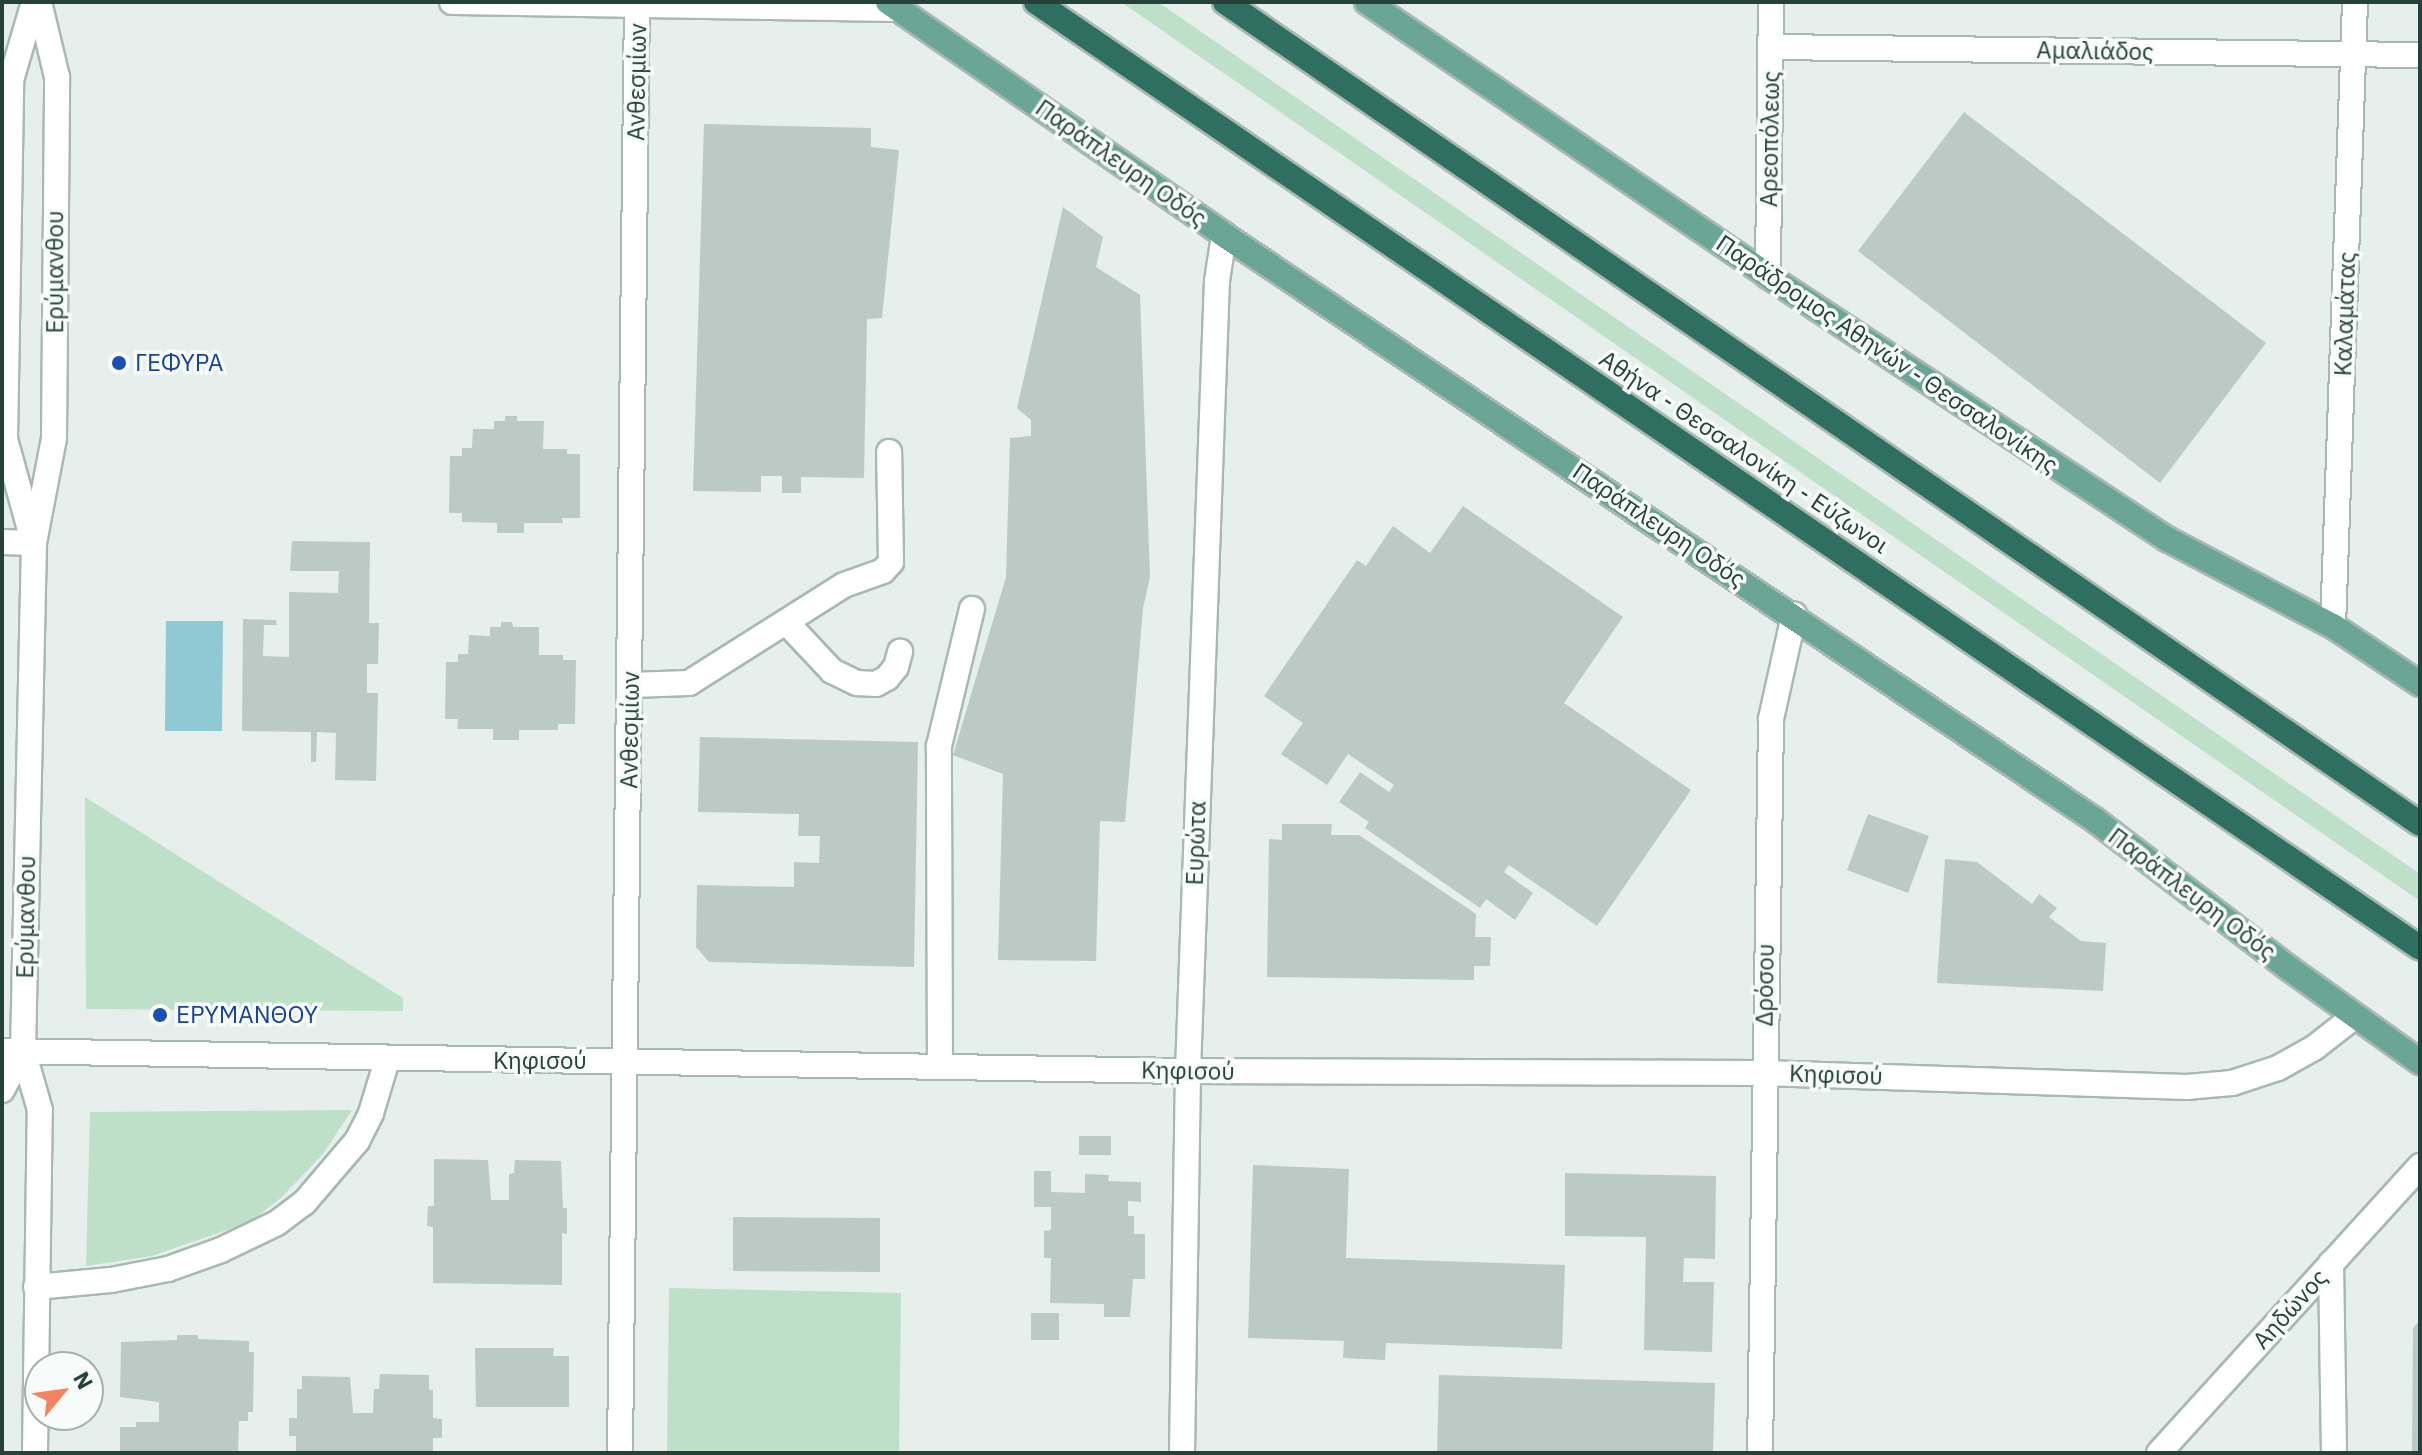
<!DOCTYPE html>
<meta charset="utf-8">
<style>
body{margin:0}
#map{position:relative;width:2422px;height:1455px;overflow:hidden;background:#e6efeb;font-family:"IBM Plex Sans",sans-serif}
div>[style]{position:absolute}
.green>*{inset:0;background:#bfe0c8}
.water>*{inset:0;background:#8ec9d4}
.building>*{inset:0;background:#bbcac4}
.roads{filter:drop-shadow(2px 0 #a8b8b2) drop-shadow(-2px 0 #a8b8b2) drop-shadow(0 2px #a8b8b2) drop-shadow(0 -2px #a8b8b2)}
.minor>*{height:24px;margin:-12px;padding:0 12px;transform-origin:12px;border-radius:12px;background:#fff}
.major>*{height:24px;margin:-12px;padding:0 12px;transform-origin:12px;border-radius:12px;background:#6aa596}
.highway>*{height:24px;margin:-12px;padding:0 12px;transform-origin:12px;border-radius:12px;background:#2f6f62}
.dots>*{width:22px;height:22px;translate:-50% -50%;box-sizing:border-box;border:4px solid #f7fbf9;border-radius:50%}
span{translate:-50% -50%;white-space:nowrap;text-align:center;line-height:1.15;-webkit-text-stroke:7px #f7fbf9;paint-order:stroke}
.street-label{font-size:24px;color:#24423a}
.transit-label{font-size:24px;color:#164399}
.left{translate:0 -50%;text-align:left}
.frame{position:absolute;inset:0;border:4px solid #24423a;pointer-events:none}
.north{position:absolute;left:24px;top:1351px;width:80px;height:80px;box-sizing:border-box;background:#f7fbf9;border:2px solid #a3b1ad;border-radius:50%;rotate:61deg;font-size:22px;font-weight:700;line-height:32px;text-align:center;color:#24423a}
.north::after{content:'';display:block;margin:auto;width:28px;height:36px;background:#f4845f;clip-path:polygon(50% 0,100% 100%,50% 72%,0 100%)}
</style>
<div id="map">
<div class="green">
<div style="clip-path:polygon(1121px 2px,1158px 2px,2420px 874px,2420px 901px)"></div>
<div style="clip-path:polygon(85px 797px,403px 998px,403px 1011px,86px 1009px)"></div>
<div style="clip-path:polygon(352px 1110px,323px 1154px,281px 1198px,250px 1222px,152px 1256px,86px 1266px,90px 1112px)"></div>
<div style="clip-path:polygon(669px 1288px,901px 1293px,899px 1453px,667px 1453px)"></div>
</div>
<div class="water">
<div style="clip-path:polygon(166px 621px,223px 621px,222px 731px,165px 731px)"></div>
</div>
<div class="building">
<div style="clip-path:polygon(1964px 112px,2266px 343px,2160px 483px,1858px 251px)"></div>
<div style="clip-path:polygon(704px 124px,871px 128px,871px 147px,899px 150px,882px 318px,867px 319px,864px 478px,801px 477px,801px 493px,782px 493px,782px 476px,761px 476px,761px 492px,693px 491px)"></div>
<div style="clip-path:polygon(1063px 207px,1103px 237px,1096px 267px,1140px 295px,1150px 577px,1143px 608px,1125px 822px,1100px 821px,1096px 961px,998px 960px,1003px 774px,953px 755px,1006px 577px,1010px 438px,1031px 436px,1031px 420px,1017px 408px)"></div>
<div style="clip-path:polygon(505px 416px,517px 416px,517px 421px,544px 421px,543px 449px,567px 449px,567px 454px,580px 454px,580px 518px,562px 518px,563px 523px,524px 523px,524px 533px,497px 533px,497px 523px,462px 522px,462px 513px,449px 513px,450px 456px,462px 456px,462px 448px,472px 448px,473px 429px,494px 429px,494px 421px,505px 421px)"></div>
<div style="clip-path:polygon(1463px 506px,1623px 617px,1564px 703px,1691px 790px,1597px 926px,1509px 865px,1504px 872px,1533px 893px,1515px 920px,1486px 899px,1480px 908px,1365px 828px,1369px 822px,1339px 802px,1360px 772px,1389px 792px,1394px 785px,1348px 754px,1327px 785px,1281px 754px,1303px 723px,1264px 696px,1357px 560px,1366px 566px,1393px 526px,1430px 553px)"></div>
<div style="clip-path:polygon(292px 541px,370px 542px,369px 623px,379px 623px,378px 664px,367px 664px,367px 693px,378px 693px,376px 781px,335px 780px,336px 733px,317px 732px,316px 762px,311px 762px,311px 732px,242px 731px,243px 619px,276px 620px,277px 625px,264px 625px,263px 656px,289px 657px,289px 592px,338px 593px,339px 571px,290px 571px)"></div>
<div style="clip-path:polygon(501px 622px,512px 622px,513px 627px,539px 627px,539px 655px,563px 655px,563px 660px,576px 660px,575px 724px,558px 724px,558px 730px,519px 730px,519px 740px,493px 740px,493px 729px,457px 729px,458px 719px,445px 719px,446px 662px,458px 662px,458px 654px,468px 654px,469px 635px,490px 636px,490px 627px,501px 627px)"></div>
<div style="clip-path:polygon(700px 737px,918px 742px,914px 967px,709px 962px,696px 947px,697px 885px,794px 887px,794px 862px,819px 863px,820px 836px,798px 836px,799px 814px,698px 812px)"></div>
<div style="clip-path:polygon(1868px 814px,1929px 836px,1908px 893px,1847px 870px)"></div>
<div style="clip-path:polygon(1282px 824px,1332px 824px,1331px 835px,1359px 835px,1476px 914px,1475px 937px,1491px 937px,1490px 966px,1474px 966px,1474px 980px,1267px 977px,1269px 839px,1282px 840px)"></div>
<div style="clip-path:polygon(1945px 859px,1977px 862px,2032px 904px,2039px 894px,2057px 908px,2049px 917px,2081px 941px,2106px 943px,2103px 991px,1937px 983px)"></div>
<div style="clip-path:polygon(1079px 1136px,1111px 1136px,1111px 1155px,1079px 1155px)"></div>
<div style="clip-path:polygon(434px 1159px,488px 1160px,491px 1200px,509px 1200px,509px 1174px,514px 1173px,515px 1160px,561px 1161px,563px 1208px,567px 1208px,567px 1234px,562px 1233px,562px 1285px,433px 1283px,433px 1227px,427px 1226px,428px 1206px,434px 1206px)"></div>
<div style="clip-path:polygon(1253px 1165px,1349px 1169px,1346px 1258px,1565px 1265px,1562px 1349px,1386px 1343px,1385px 1360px,1343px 1358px,1344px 1341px,1248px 1338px)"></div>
<div style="clip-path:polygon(1034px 1171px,1051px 1171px,1051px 1192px,1085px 1193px,1085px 1174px,1109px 1175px,1108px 1181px,1141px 1182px,1141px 1202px,1128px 1201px,1128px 1216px,1134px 1216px,1134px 1234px,1145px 1234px,1145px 1279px,1133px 1279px,1130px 1317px,1104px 1317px,1104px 1304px,1050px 1303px,1051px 1258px,1044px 1258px,1044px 1231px,1051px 1230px,1051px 1207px,1034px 1207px)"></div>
<div style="clip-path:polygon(1565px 1173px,1716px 1176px,1715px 1259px,1684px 1258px,1683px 1282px,1714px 1282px,1712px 1352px,1644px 1350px,1646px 1237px,1565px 1236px)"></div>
<div style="clip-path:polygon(733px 1217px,880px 1218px,880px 1272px,733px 1271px)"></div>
<div style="clip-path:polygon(1031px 1313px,1059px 1313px,1059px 1340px,1031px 1340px)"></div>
<div style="clip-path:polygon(2420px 1320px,2420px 1453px,2412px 1453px,2413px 1328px)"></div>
<div style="clip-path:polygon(177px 1335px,198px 1335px,198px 1339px,249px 1341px,249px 1352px,254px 1352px,253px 1412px,248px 1412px,248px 1421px,239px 1421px,238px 1453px,120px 1453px,120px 1427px,136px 1427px,136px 1422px,159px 1422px,159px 1402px,120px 1397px,121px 1342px,177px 1340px)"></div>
<div style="clip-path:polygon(475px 1348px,554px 1348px,553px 1356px,569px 1356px,569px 1407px,476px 1407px)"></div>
<div style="clip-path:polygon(380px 1374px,429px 1375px,429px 1390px,433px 1390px,433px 1418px,442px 1419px,442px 1438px,433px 1438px,433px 1453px,296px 1453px,296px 1436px,289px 1436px,289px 1418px,297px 1418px,297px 1389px,302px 1389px,302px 1376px,350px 1377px,353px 1413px,373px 1413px,374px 1389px,379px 1389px)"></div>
<div style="clip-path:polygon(1439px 1375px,1715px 1383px,1713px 1453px,1437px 1453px)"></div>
</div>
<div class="roads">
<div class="minor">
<div style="left:452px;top:2px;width:446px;rotate:0.9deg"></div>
<div style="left:1771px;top:47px;width:649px;rotate:0.71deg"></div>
<div style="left:1768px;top:276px;width:274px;rotate:-89.4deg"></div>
<div style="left:32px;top:537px;width:102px;rotate:-105.4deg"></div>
<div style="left:5px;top:439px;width:359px;rotate:-89deg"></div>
<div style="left:11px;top:80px;width:81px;rotate:-73.6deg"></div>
<div style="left:2px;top:542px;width:32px;rotate:2deg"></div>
<div style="left:786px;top:622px;width:67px;rotate:46.8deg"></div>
<div style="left:832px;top:671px;width:28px;rotate:26deg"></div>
<div style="left:857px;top:683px;width:19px;rotate:3deg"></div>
<div style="left:876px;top:684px;width:13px;rotate:-29deg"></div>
<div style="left:887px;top:678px;width:14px;rotate:-51deg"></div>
<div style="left:896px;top:667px;width:16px;rotate:-75deg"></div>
<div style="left:2333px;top:626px;width:624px;rotate:-87.98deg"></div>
<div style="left:631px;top:685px;width:58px;rotate:-2deg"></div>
<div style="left:689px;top:683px;width:183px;rotate:-32.3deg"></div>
<div style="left:844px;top:585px;width:41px;rotate:-19.7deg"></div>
<div style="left:883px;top:571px;width:12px;rotate:-48deg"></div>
<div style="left:891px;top:562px;width:110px;rotate:-91deg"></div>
<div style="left:2px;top:1051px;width:1186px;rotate:0.97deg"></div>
<div style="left:1188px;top:1071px;width:575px;rotate:0.2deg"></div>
<div style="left:1763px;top:1073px;width:424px;rotate:1.9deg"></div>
<div style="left:2187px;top:1087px;width:45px;rotate:-5.1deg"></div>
<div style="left:2232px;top:1083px;width:48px;rotate:-18.1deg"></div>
<div style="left:2278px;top:1068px;width:41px;rotate:-29.1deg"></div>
<div style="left:2314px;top:1048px;width:52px;rotate:-38deg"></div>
<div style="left:940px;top:1067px;width:321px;rotate:-90.2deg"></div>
<div style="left:939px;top:746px;width:141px;rotate:-76.5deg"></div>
<div style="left:2px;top:1090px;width:44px;rotate:-61.7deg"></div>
<div style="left:2331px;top:1263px;width:190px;rotate:89.1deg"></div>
<div style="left:36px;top:1287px;width:75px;rotate:-5.3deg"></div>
<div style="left:111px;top:1280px;width:58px;rotate:-10.9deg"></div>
<div style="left:168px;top:1269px;width:56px;rotate:-19.7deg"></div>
<div style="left:221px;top:1250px;width:62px;rotate:-25.7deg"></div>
<div style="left:277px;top:1223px;width:34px;rotate:-37deg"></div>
<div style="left:304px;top:1203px;width:82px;rotate:-49.5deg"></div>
<div style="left:357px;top:1141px;width:31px;rotate:-63deg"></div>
<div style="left:371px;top:1113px;width:55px;rotate:-73.2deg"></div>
<div style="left:35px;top:1453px;width:343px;rotate:-89.2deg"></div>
<div style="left:40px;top:1110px;width:61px;rotate:-106.1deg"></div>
<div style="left:23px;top:1051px;width:508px;rotate:-88.76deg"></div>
<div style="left:34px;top:543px;width:107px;rotate:-79.2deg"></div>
<div style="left:54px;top:438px;width:361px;rotate:-89.5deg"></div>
<div style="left:57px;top:77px;width:77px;rotate:-103.5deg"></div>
<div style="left:620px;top:1453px;width:1447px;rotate:-89.33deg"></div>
<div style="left:1182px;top:1453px;width:382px;rotate:-89.1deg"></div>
<div style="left:1188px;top:1071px;width:791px;rotate:-87.9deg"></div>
<div style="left:1217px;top:281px;width:47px;rotate:-81.3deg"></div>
<div style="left:1760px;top:1453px;width:734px;rotate:-89.14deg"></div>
<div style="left:1771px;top:719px;width:107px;rotate:-77.5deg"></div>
<div style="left:2159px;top:1453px;width:388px;rotate:-47.7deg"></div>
</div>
<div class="major">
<div style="left:888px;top:2px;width:409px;rotate:34.7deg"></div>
<div style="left:1224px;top:235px;width:1049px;rotate:33.89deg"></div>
<div style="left:2095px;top:820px;width:245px;rotate:37.4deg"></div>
<div style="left:2290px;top:969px;width:160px;rotate:35.6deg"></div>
<div style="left:1367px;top:2px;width:486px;rotate:34.3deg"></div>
<div style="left:1768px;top:276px;width:478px;rotate:33.4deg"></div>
<div style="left:2167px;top:539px;width:187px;rotate:27.7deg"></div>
<div style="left:2333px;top:626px;width:105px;rotate:33.7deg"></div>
</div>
<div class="highway">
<div style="left:1036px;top:2px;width:1676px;rotate:34.35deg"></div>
<div style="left:1225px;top:2px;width:1450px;rotate:34.52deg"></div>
</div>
</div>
<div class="dots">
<div style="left:119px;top:363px;background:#1a4fb4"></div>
<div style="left:160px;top:1015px;background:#1a4fb4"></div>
</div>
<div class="street-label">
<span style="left:2095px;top:51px;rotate:1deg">Αμαλιάδος</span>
<span style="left:637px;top:82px;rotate:-89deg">Ανθεσμίων</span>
<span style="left:1770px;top:139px;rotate:-89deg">Αρεοπόλεως</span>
<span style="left:1121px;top:163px;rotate:35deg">Παράπλευρη Οδός</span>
<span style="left:55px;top:272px;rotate:-90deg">Ερύμανθου</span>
<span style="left:2345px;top:314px;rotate:-88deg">Καλαμάτας</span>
<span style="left:1887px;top:354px;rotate:34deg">Παράδρομος Αθηνών - Θεσσαλονίκης</span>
<span style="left:1744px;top:452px;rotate:34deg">Αθήνα - Θεσσαλονίκη - Εύζωνοι</span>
<span style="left:1659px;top:525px;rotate:34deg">Παράπλευρη Οδός</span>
<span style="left:630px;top:730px;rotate:-89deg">Ανθεσμίων</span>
<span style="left:1196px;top:843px;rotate:-88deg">Ευρώτα</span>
<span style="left:2192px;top:894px;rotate:37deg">Παράπλευρη Οδός</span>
<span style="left:26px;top:917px;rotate:-89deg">Ερύμανθου</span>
<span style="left:1765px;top:985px;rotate:-89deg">Δρόσου</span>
<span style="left:540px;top:1061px">Κηφισού</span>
<span style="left:1188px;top:1071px;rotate:1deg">Κηφισού</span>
<span style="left:1836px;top:1075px;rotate:2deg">Κηφισού</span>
<span style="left:2290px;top:1309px;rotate:-48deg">Αηδώνος</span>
</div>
<div class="transit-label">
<span class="left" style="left:135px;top:363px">ΓΕΦΥΡΑ</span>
<span class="left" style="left:176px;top:1015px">ΕΡΥΜΑΝΘΟΥ</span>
</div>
<div class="frame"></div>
<div class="north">N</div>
</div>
